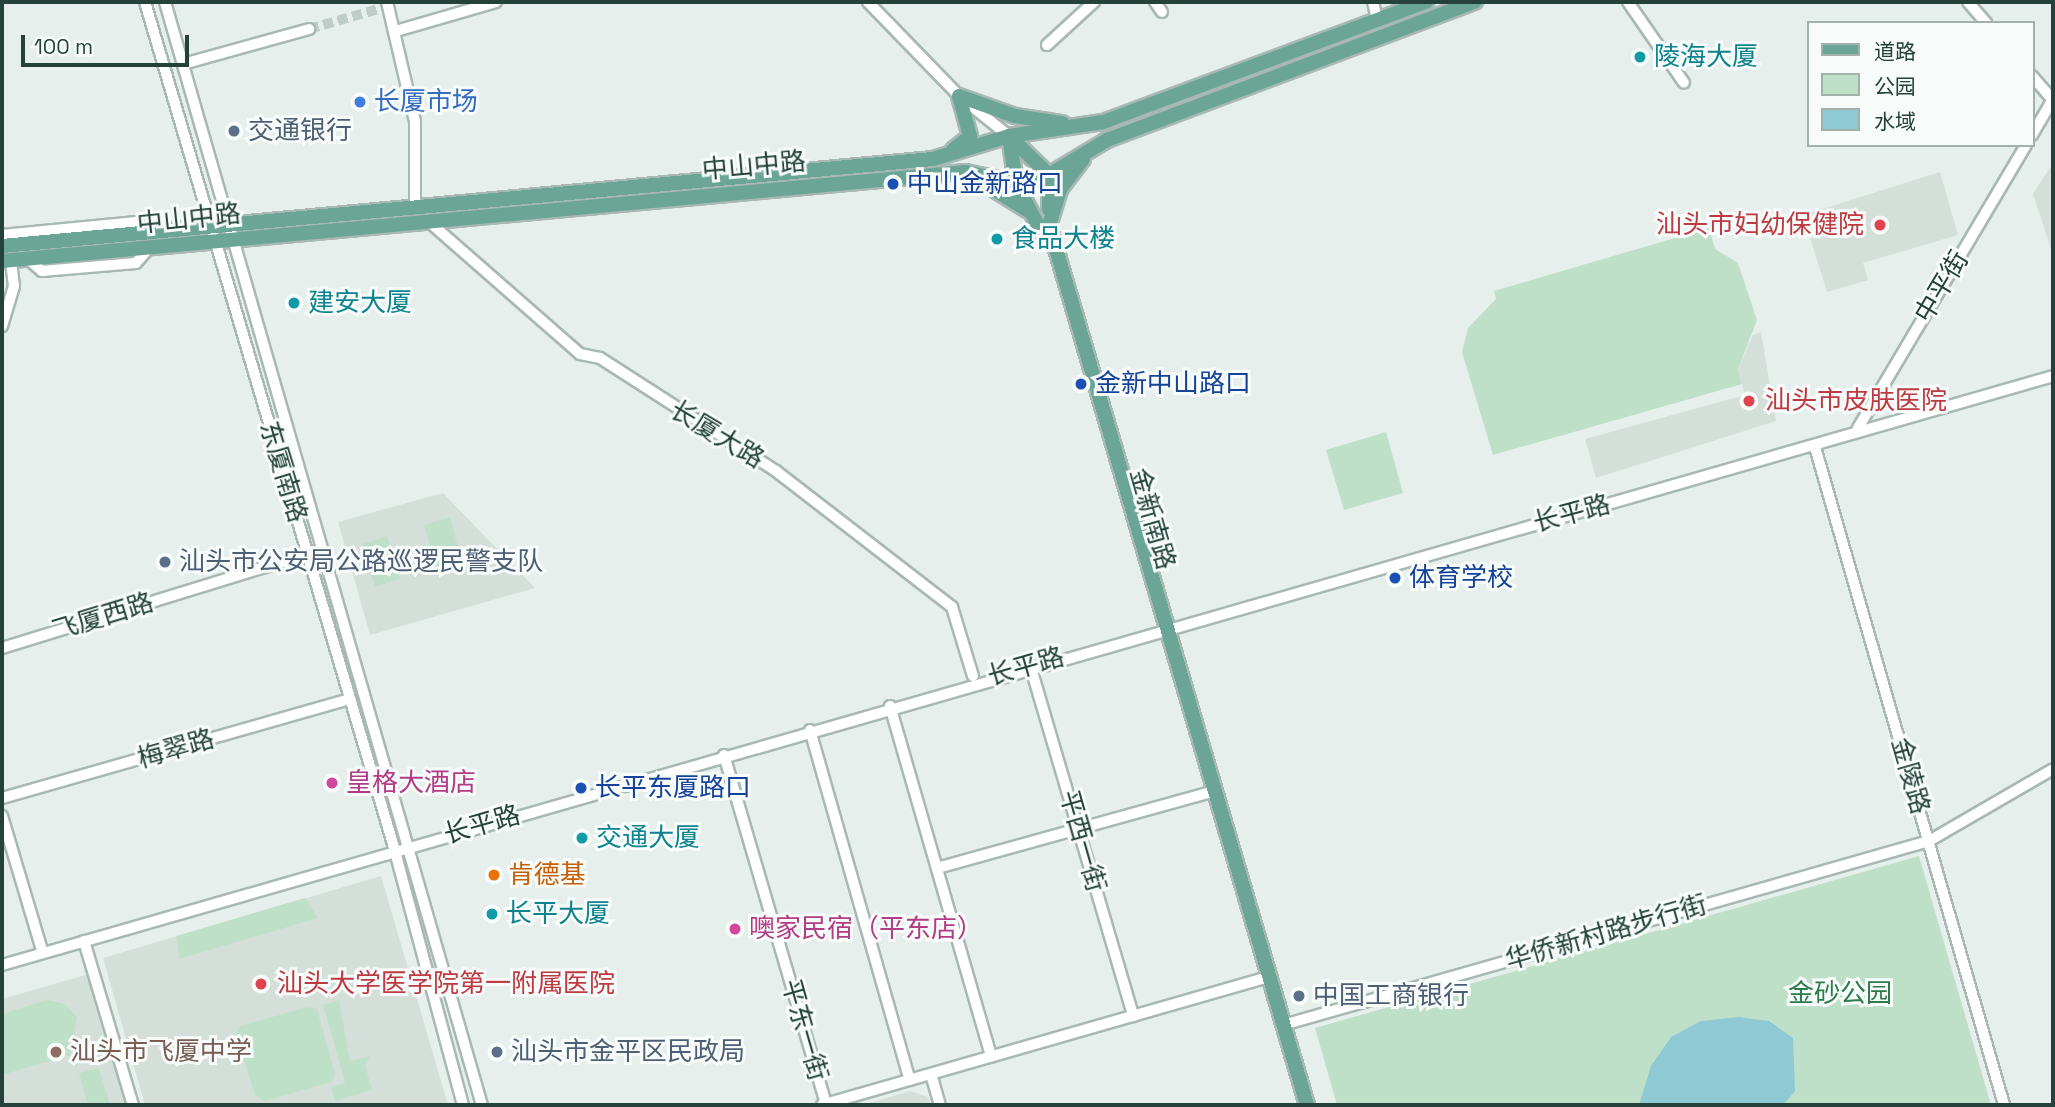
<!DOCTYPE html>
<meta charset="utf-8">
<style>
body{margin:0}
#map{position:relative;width:2055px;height:1107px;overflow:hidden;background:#e6efeb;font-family:"Space Grotesk","Noto Sans SC",sans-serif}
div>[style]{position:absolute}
.built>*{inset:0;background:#d4dfda}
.green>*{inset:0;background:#bfe0c8}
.water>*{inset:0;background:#8ec9d4}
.minor-tunnel>*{height:10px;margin-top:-5px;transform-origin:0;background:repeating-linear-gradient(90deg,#bfccc8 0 10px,transparent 0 15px)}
.roads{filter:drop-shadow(2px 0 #a8b8b2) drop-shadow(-2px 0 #a8b8b2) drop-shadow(0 2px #a8b8b2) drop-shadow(0 -2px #a8b8b2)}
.minor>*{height:10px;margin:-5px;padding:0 5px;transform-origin:5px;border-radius:5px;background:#fff}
.major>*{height:14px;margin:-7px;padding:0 7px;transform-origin:7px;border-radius:7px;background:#6aa596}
.dots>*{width:19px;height:19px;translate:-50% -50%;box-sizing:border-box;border:4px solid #f7fbf9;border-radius:50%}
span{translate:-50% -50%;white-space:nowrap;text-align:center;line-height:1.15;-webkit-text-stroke:6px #f7fbf9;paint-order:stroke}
.culture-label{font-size:26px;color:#0d838f}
.left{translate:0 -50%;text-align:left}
.shop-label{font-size:26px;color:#366cbe}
.service-label{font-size:26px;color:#4e5e75}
.street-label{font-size:26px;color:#24423a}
.transit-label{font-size:26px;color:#164399}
.health-label{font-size:26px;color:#be3a42}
.right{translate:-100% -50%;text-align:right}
.hotel-label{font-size:26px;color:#b23c85}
.food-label{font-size:26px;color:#c56008}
.park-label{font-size:26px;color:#2d7a4b}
.education-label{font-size:26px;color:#785e54}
.frame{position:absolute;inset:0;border:4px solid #24423a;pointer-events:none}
.legend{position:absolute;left:1807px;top:21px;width:228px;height:126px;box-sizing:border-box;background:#f7fbf9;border:2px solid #a3b1ad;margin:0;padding:9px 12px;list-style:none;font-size:21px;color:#24423a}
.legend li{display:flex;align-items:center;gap:14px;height:35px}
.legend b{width:35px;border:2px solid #a3b1ad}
.scale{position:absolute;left:21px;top:35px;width:168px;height:32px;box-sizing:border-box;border:4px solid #24423a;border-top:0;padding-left:9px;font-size:21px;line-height:24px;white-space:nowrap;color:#24423a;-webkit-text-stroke:5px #f7fbf9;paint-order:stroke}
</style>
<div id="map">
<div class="built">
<div style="clip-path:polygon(2053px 163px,2053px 255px,2033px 194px)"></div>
<div style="clip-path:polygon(1940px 172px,1958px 235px,1863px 263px,1868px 280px,1827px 292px,1803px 215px)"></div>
<div style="clip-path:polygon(1761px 332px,1776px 421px,1596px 478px,1585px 439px,1745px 395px,1738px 369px,1753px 335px)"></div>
<div style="clip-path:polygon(443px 493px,535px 588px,370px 635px,338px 522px)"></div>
<div style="clip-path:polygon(381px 876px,448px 1105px,145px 1105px,103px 958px)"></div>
<div style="clip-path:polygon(89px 974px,126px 1105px,2px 1105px,2px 999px)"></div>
<div style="clip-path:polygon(910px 1091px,928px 1097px,931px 1105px,863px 1105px)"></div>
</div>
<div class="green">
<div style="clip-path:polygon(1709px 228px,1715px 249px,1738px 263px,1757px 320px,1738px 369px,1742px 384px,1493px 455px,1462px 352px,1468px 328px,1496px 299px,1494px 291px)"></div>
<div style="clip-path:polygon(1386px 432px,1403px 493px,1344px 510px,1326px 450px)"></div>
<div style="clip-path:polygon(450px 517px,461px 559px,436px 566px,424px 525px)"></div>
<div style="clip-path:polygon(387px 536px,400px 579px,375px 586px,362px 544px)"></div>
<div style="clip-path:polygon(1919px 856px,1991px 1105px,1337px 1105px,1315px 1028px)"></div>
<div style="clip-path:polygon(305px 898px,318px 918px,179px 959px,176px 936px)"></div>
<div style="clip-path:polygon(47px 1000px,65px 1004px,77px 1017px,70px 1055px,2px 1075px,2px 1014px)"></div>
<div style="clip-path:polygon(339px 1000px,350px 1061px,370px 1056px,365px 1065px,372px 1090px,335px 1101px,331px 1087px,345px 1083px,323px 1005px)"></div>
<div style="clip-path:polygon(308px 1007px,317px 1009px,335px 1074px,332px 1082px,264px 1101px,255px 1095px,236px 1034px,240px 1026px)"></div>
<div style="clip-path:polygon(99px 1068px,110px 1105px,88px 1105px,79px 1073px)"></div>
</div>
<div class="water">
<div style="clip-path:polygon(1739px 1017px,1769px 1021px,1793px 1038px,1795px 1091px,1783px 1105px,1639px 1105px,1651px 1066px,1671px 1037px,1701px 1021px)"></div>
</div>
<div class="minor-tunnel">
<div style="left:309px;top:29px;width:76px;rotate:-16deg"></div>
</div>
<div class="roads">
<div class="minor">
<div style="left:145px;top:2px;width:878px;rotate:73.59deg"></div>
<div style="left:393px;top:844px;width:270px;rotate:75deg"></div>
<div style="left:165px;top:2px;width:1148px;rotate:73.97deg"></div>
<div style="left:387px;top:2px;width:122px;rotate:76.8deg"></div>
<div style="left:415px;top:121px;width:85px;rotate:90deg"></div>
<div style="left:868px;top:2px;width:131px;rotate:45.9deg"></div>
<div style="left:959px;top:96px;width:64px;rotate:38.7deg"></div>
<div style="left:1155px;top:2px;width:12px;rotate:55deg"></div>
<div style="left:1373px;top:2px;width:17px;rotate:77deg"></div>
<div style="left:1628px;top:2px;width:98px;rotate:55.3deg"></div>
<div style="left:1968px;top:2px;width:28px;rotate:49deg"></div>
<div style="left:396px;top:31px;width:104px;rotate:-16.2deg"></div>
<div style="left:1047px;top:45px;width:64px;rotate:-42.5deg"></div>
<div style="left:183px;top:64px;width:131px;rotate:-15.5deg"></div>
<div style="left:2032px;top:76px;width:32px;rotate:49deg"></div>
<div style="left:2032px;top:135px;width:42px;rotate:-59.7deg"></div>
<div style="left:427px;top:220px;width:203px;rotate:41.2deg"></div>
<div style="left:580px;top:354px;width:20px;rotate:11deg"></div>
<div style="left:600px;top:358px;width:209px;rotate:32.7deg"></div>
<div style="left:776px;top:471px;width:222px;rotate:37.7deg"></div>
<div style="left:952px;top:607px;width:72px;rotate:73.1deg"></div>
<div style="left:2px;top:235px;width:135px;rotate:-5.5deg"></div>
<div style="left:136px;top:222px;width:17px;rotate:36deg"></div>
<div style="left:27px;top:258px;width:20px;rotate:41deg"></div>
<div style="left:42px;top:271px;width:94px;rotate:-4.9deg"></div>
<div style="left:136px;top:263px;width:20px;rotate:-49deg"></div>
<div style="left:2px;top:326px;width:42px;rotate:-73.3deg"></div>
<div style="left:14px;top:286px;width:26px;rotate:-97deg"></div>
<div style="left:1858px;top:428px;width:329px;rotate:-59.3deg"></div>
<div style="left:1815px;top:447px;width:685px;rotate:73.97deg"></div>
<div style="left:2px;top:648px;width:323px;rotate:-17.1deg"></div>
<div style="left:1030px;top:665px;width:366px;rotate:73.6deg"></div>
<div style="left:890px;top:706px;width:365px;rotate:73.9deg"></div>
<div style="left:810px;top:730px;width:364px;rotate:74.1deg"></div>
<div style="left:724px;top:755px;width:364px;rotate:73.7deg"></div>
<div style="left:2px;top:798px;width:362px;rotate:-15.9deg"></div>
<div style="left:2px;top:816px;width:137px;rotate:73.4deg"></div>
<div style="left:937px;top:868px;width:281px;rotate:-15.5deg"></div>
<div style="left:84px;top:941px;width:171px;rotate:73.4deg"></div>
<div style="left:2px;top:965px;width:2134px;rotate:-16.02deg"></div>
<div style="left:1283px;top:1025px;width:672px;rotate:-15.9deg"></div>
<div style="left:1929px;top:841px;width:143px;rotate:-30.1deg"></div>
<div style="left:931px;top:1074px;width:32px;rotate:74deg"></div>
<div style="left:822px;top:1105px;width:458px;rotate:-16deg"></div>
</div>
<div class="major">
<div style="left:959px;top:96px;width:59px;rotate:19.7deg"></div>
<div style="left:1015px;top:116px;width:48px;rotate:8.5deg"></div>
<div style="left:1009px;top:136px;width:48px;rotate:81.5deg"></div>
<div style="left:1016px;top:183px;width:63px;rotate:62.6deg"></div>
<div style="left:1009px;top:136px;width:56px;rotate:44.3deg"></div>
<div style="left:1049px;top:175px;width:34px;rotate:90deg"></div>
<div style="left:953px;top:150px;width:22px;rotate:-39deg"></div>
<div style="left:970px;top:136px;width:41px;rotate:-105.4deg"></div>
<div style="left:1083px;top:159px;width:39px;rotate:127deg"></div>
<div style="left:1060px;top:190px;width:37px;rotate:107deg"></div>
<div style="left:1049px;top:225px;width:917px;rotate:73.66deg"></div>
<div style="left:971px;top:175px;width:66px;rotate:32deg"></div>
<div style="left:2px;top:246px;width:935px;rotate:-5.34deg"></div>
<div style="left:933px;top:159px;width:79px;rotate:-16.8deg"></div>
<div style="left:1009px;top:136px;width:95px;rotate:-8.5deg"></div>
<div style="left:1103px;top:122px;width:345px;rotate:-20.4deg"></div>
<div style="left:2px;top:261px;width:968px;rotate:-5.27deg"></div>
<div style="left:966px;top:172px;width:51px;rotate:12.4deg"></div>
<div style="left:1016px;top:183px;width:34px;rotate:-14deg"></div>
<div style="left:1049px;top:175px;width:68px;rotate:-31.1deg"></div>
<div style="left:1107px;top:140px;width:393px;rotate:-20.6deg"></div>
</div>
</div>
<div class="dots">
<div style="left:1640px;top:57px;background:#0f9aa8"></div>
<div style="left:360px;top:102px;background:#3f7fe0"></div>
<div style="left:234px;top:131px;background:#5c6f8a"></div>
<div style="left:893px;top:184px;background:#1a4fb4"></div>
<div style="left:1880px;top:225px;background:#e0444e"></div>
<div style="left:997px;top:239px;background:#0f9aa8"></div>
<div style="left:294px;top:303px;background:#0f9aa8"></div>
<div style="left:1081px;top:384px;background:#1a4fb4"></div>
<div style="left:1749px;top:401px;background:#e0444e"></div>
<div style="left:165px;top:562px;background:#5c6f8a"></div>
<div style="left:1395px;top:578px;background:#1a4fb4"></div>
<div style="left:332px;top:783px;background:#d1479c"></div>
<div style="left:581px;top:788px;background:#1a4fb4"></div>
<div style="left:582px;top:838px;background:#0f9aa8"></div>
<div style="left:494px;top:875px;background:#e8710a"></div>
<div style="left:492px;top:914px;background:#0f9aa8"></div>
<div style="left:735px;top:929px;background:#d1479c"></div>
<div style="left:261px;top:984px;background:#e0444e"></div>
<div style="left:1299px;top:996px;background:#5c6f8a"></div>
<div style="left:56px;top:1052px;background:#8d6e63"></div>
<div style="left:497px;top:1052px;background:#5c6f8a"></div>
</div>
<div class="culture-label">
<span class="left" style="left:1654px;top:57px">陵海大厦</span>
<span class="left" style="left:1011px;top:239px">食品大楼</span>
<span class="left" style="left:308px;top:303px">建安大厦</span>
<span class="left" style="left:596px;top:838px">交通大厦</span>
<span class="left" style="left:506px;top:914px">长平大厦</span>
</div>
<div class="shop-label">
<span class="left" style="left:374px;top:102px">长厦市场</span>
</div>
<div class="service-label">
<span class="left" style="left:248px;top:131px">交通银行</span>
<span class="left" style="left:179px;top:562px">汕头市公安局公路巡逻民警支队</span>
<span class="left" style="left:1313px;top:996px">中国工商银行</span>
<span class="left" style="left:511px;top:1052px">汕头市金平区民政局</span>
</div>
<div class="street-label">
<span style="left:754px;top:166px;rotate:-5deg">中山中路</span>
<span style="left:189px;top:219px;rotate:-6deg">中山中路</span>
<span style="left:1942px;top:287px;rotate:-59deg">中平街</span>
<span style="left:717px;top:435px;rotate:31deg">长厦大路</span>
<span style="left:283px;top:472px;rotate:73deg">东厦南路</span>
<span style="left:1572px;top:514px;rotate:-15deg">长平路</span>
<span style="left:1152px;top:519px;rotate:74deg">金新南路</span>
<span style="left:103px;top:617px;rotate:-17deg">飞厦西路</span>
<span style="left:1026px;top:667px;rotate:-16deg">长平路</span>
<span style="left:176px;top:749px;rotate:-16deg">梅翠路</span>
<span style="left:1910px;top:776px;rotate:74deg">金陵路</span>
<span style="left:482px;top:825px;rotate:-16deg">长平路</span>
<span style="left:1082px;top:841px;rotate:74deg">平西一街</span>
<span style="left:1606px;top:933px;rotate:-16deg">华侨新村路步行街</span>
<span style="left:804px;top:1030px;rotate:74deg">平东一街</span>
</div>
<div class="transit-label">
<span class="left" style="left:907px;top:184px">中山金新路口</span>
<span class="left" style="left:1095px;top:384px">金新中山路口</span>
<span class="left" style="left:1409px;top:578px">体育学校</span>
<span class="left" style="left:595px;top:788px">长平东厦路口</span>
</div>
<div class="health-label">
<span class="right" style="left:1864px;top:225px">汕头市妇幼保健院</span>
<span class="left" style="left:1765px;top:401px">汕头市皮肤医院</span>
<span class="left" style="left:277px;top:984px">汕头大学医学院第一附属医院</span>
</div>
<div class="hotel-label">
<span class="left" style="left:346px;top:783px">皇格大酒店</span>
<span class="left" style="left:749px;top:929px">噢家民宿（平东店）</span>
</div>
<div class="food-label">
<span class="left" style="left:508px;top:875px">肯德基</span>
</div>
<div class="park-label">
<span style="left:1840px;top:994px">金砂公园</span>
</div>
<div class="education-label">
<span class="left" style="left:70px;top:1052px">汕头市飞厦中学</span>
</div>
<div class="frame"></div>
<ul class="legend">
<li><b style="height:9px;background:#6aa596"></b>道路</li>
<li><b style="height:19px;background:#bfe0c8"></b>公园</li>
<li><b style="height:19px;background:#8ec9d4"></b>水域</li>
</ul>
<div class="scale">100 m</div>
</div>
